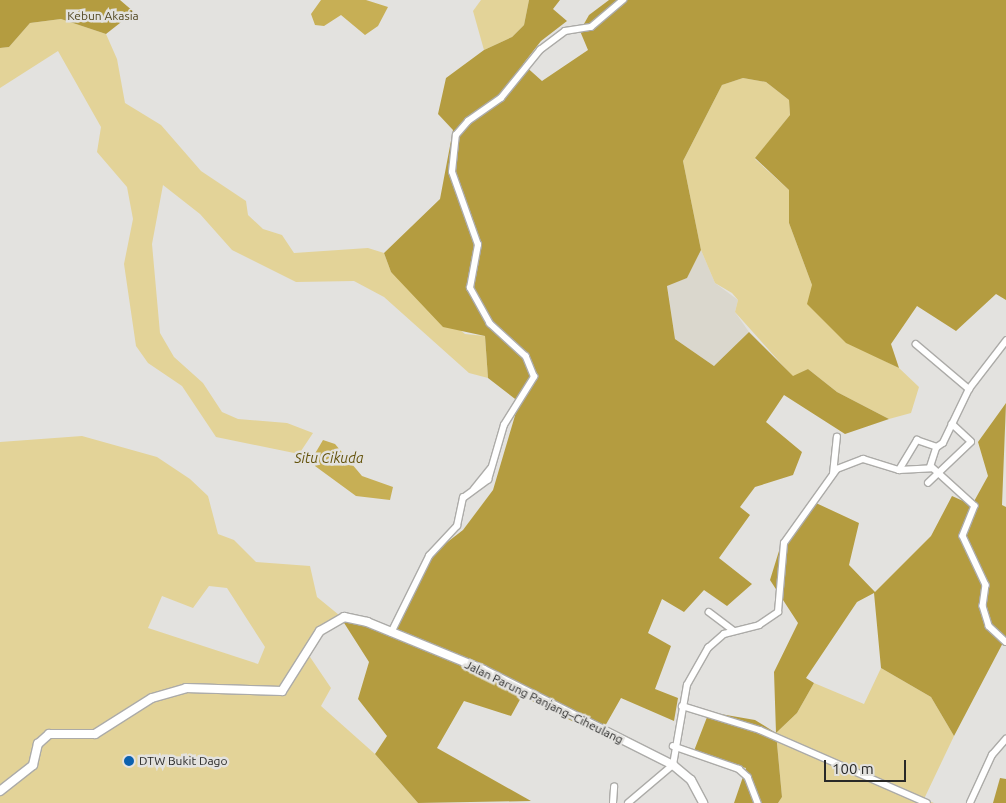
<!DOCTYPE html>
<meta charset="utf-8">
<style>
body{margin:0}
#map{position:relative;width:1006px;height:803px;overflow:hidden;background:#e3e2df;font-family:Ubuntu,sans-serif}
div>[style]{position:absolute}
.built>*{inset:0;background:#dad7cd}
.green>*{inset:0;background:#e3d398}
.forest>*{inset:0;background:#b49c40}
.water>*{inset:0;background:#c7af55}
.roads{filter:drop-shadow(1px 0 #acaba8) drop-shadow(-1px 0 #acaba8) drop-shadow(0 1px #acaba8) drop-shadow(0 -1px #acaba8)}
.street>*{height:5.5px;margin:-2.75px;padding:0 2.75px;transform-origin:2.75px;border-radius:2.75px;background:#fff}
.secondary>*{height:8px;margin:-4px;padding:0 4px;transform-origin:4px;border-radius:4px;background:#fff}
.dots>*{width:14px;height:14px;translate:-50% -50%;box-sizing:border-box;border:2px solid #e3e2df;border-radius:50%}
span{translate:-50% -50%;white-space:nowrap;text-align:center;line-height:1.15;-webkit-text-stroke:5px #e3e2df;paint-order:stroke}
.park-label{font-size:12px;color:#534822}
.street-label{font-size:12px;color:#292928}
.poi-label{font-size:12px;color:#292928}
.left{translate:0 -50%;text-align:left}
.water-label{font-size:14px;color:#64530c;font-style:italic}
.scale{position:absolute;left:824px;top:760px;width:82px;height:22px;box-sizing:border-box;border:2px solid #292928;border-top:0;padding-left:6px;font-size:15px;line-height:18px;white-space:nowrap;color:#292928;-webkit-text-stroke:4px #e3e2df;paint-order:stroke}
</style>
<div id="map">
<div class="built">
<div style="clip-path:polygon(701px 250px,715px 283px,738px 300px,735px 312px,749px 332px,714px 366px,675px 339px,667px 285px,687px 278px)"></div>
</div>
<div class="green">
<div style="clip-path:polygon(481px 0,529px 0,524px 25px,512px 37px,484px 50px,473px 11px)"></div>
<div style="clip-path:polygon(61px 19px,106px 34px,117px 59px,125px 103px,161px 125px,201px 171px,246px 201px,248px 215px,263px 229px,282px 235px,294px 253px,368px 248px,384px 253px,391px 272px,465px 334px,485px 336px,488px 378px,469px 373px,384px 297px,354px 281px,296px 282px,232px 250px,200px 214px,163px 185px,152px 244px,160px 333px,174px 357px,203px 383px,222px 412px,238px 419px,287px 423px,313px 433px,299px 454px,216px 437px,182px 386px,148px 363px,136px 346px,124px 264px,133px 219px,127px 187px,97px 152px,101px 127px,58px 51px,0 88px,0 48px,9px 47px,30px 23px)"></div>
<div style="clip-path:polygon(743px 78px,766px 82px,789px 100px,790px 115px,755px 159px,789px 190px,789px 223px,812px 285px,881px 359px,899px 368px,919px 387px,911px 413px,889px 419px,837px 392px,808px 369px,793px 377px,735px 312px,738px 300px,732px 293px,715px 283px,701px 250px,683px 161px,722px 85px)"></div>
<div style="clip-path:polygon(evenodd,82px 436px,157px 457px,190px 479px,208px 496px,218px 534px,234px 540px,256px 562px,310px 566px,317px 597px,339px 615px,320px 629px,306px 651px,331px 688px,321px 706px,375px 754px,418px 803px,0 803px,0 442px,82px 436px,209px 586px,227px 588px,265px 647px,258px 664px,148px 628px,162px 596px,193px 608px,209px 586px)"></div>
<div style="clip-path:polygon(881px 668px,931px 697px,954px 736px,924px 799px,934px 803px,778px 803px,782px 797px,776px 733px,797px 713px,814px 683px,864px 704px)"></div>
</div>
<div class="forest">
<div style="clip-path:polygon(0 0,120px 0,134px 12px,106px 34px,61px 19px,30px 23px,9px 47px,0 48px)"></div>
<div style="clip-path:polygon(529px 0,560px 0,553px 9px,567px 21px,541px 41px,523px 64px,542px 81px,588px 50px,580px 31px,589px 15px,609px 0,1006px 0,1006px 300px,996px 294px,956px 331px,917px 306px,891px 344px,899px 368px,846px 343px,807px 304px,812px 285px,789px 223px,789px 190px,755px 158px,790px 115px,789px 100px,766px 82px,743px 78px,722px 85px,683px 161px,701px 250px,687px 278px,667px 286px,675px 339px,714px 366px,749px 332px,793px 376px,808px 369px,837px 392px,889px 419px,845px 434px,784px 395px,766px 422px,802px 452px,793px 475px,755px 487px,740px 507px,750px 515px,719px 558px,752px 584px,727px 606px,704px 590px,684px 612px,662px 599px,648px 633px,671px 646px,655px 689px,678px 698px,674px 721px,621px 698px,600px 735px,522px 696px,511px 716px,464px 701px,437px 748px,531px 801px,418px 803px,375px 754px,387px 736px,358px 699px,369px 662px,339px 615px,394px 634px,432px 554px,463px 530px,493px 490px,519px 402px,488px 378px,485px 336px,443px 327px,391px 272px,384px 253px,440px 199px,453px 130px,438px 114px,446px 78px,484px 50px,512px 37px,524px 25px)"></div>
<div style="clip-path:polygon(1006px 403px,1002px 505px,1006px 507px,1006px 637px,954px 736px,931px 697px,881px 668px,874px 593px,857px 602px,806px 678px,814px 683px,797px 713px,776px 733px,782px 797px,778px 803px,734px 803px,746px 768px,692px 756px,709px 712px,755px 720px,776px 733px,774px 672px,798px 623px,770px 580px,783px 538px,816px 503px,859px 523px,849px 565px,875px 592px,931px 536px,952px 496px,972px 505px,988px 476px,978px 442px)"></div>
<div style="clip-path:polygon(1000px 778px,1006px 779px,1006px 803px,993px 803px)"></div>
</div>
<div class="water">
<div style="clip-path:polygon(321px 0,366px 0,388px 7px,378px 26px,365px 35px,341px 15px,324px 26px,315px 25px,311px 14px)"></div>
<div style="clip-path:polygon(323px 440px,335px 444px,362px 476px,393px 487px,390px 500px,356px 496px,315px 466px,313px 457px)"></div>
</div>
<div class="roads">
<div class="street">
<div style="left:916px;top:344px;width:70px;rotate:40.3deg"></div>
<div style="left:937px;top:447px;width:20px;rotate:108deg"></div>
<div style="left:931px;top:466px;width:59px;rotate:42.3deg"></div>
<div style="left:975px;top:506px;width:32px;rotate:112deg"></div>
<div style="left:963px;top:536px;width:54px;rotate:64.9deg"></div>
<div style="left:986px;top:585px;width:21px;rotate:98deg"></div>
<div style="left:983px;top:606px;width:21px;rotate:73deg"></div>
<div style="left:989px;top:626px;width:23px;rotate:43deg"></div>
<div style="left:899px;top:470px;width:33px;rotate:-3deg"></div>
<div style="left:833px;top:474px;width:37px;rotate:-84deg"></div>
<div style="left:928px;top:483px;width:59px;rotate:-43.6deg"></div>
<div style="left:971px;top:442px;width:26px;rotate:-137deg"></div>
<div style="left:474px;top:489px;width:26px;rotate:-51deg"></div>
<div style="left:709px;top:612px;width:31px;rotate:37deg"></div>
<div style="left:391px;top:633px;width:86px;rotate:-63.7deg"></div>
<div style="left:429px;top:556px;width:41px;rotate:-47deg"></div>
<div style="left:457px;top:526px;width:29px;rotate:-78deg"></div>
<div style="left:463px;top:498px;width:31px;rotate:-36deg"></div>
<div style="left:488px;top:480px;width:57px;rotate:-73.8deg"></div>
<div style="left:504px;top:425px;width:57px;rotate:-58deg"></div>
<div style="left:534px;top:377px;width:22px;rotate:-112deg"></div>
<div style="left:526px;top:357px;width:49px;rotate:-137.5deg"></div>
<div style="left:490px;top:324px;width:41px;rotate:-119.1deg"></div>
<div style="left:470px;top:288px;width:44px;rotate:-79.5deg"></div>
<div style="left:478px;top:245px;width:77px;rotate:-109.6deg"></div>
<div style="left:452px;top:172px;width:37px;rotate:-84deg"></div>
<div style="left:456px;top:135px;width:18px;rotate:-49deg"></div>
<div style="left:468px;top:121px;width:40px;rotate:-34.9deg"></div>
<div style="left:501px;top:98px;width:62px;rotate:-50.9deg"></div>
<div style="left:540px;top:50px;width:31px;rotate:-37deg"></div>
<div style="left:565px;top:31px;width:26px;rotate:-9deg"></div>
<div style="left:591px;top:27px;width:42px;rotate:-40.2deg"></div>
<div style="left:682px;top:706px;width:82px;rotate:17.1deg"></div>
<div style="left:760px;top:730px;width:182px;rotate:23.6deg"></div>
<div style="left:673px;top:746px;width:70px;rotate:19.2deg"></div>
<div style="left:739px;top:769px;width:12px;rotate:42deg"></div>
<div style="left:748px;top:777px;width:28px;rotate:69deg"></div>
<div style="left:613px;top:803px;width:16px;rotate:-86deg"></div>
<div style="left:628px;top:803px;width:59px;rotate:-40.2deg"></div>
<div style="left:673px;top:765px;width:81px;rotate:-80.1deg"></div>
<div style="left:687px;top:685px;width:43px;rotate:-60.4deg"></div>
<div style="left:708px;top:648px;width:21px;rotate:-41deg"></div>
<div style="left:724px;top:634px;width:36px;rotate:-14deg"></div>
<div style="left:759px;top:625px;width:23px;rotate:-34deg"></div>
<div style="left:778px;top:612px;width:69px;rotate:-85deg"></div>
<div style="left:784px;top:543px;width:91px;rotate:-54.4deg"></div>
<div style="left:837px;top:469px;width:28px;rotate:-21deg"></div>
<div style="left:863px;top:459px;width:38px;rotate:17deg"></div>
<div style="left:899px;top:470px;width:35px;rotate:-59deg"></div>
<div style="left:917px;top:440px;width:21px;rotate:19deg"></div>
<div style="left:937px;top:447px;width:7px;rotate:-34deg"></div>
<div style="left:943px;top:443px;width:60px;rotate:-64.3deg"></div>
<div style="left:969px;top:389px;width:61px;rotate:-52.4deg"></div>
<div style="left:970px;top:803px;width:53px;rotate:-65.4deg"></div>
<div style="left:992px;top:755px;width:21px;rotate:-49deg"></div>
</div>
<div class="secondary">
<div style="left:0;top:791px;width:42px;rotate:-38.2deg"></div>
<div style="left:33px;top:765px;width:22px;rotate:-77deg"></div>
<div style="left:38px;top:744px;width:15px;rotate:-42deg"></div>
<div style="left:49px;top:734px;width:46px"></div>
<div style="left:95px;top:734px;width:67px;rotate:-32.3deg"></div>
<div style="left:152px;top:698px;width:35px;rotate:-16deg"></div>
<div style="left:186px;top:688px;width:96px;rotate:1.8deg"></div>
<div style="left:282px;top:691px;width:71px;rotate:-57.7deg"></div>
<div style="left:320px;top:631px;width:28px;rotate:-30deg"></div>
<div style="left:344px;top:617px;width:24px;rotate:12deg"></div>
<div style="left:367px;top:622px;width:126px;rotate:22.3deg"></div>
<div style="left:484px;top:670px;width:212px;rotate:26.7deg"></div>
<div style="left:673px;top:765px;width:23px;rotate:40deg"></div>
<div style="left:691px;top:780px;width:26px;rotate:62deg"></div>
</div>
</div>
<div class="dots">
<div style="left:129px;top:761px;background:#0c61af"></div>
</div>
<div class="park-label">
<span style="left:103px;top:16px">Kebun Akasia</span>
</div>
<div class="street-label">
<span style="left:544px;top:702px;rotate:26deg">Jalan Parung Panjang–Ciheulang</span>
</div>
<div class="poi-label">
<span class="left" style="left:139px;top:761px">DTW Bukit Dago</span>
</div>
<div class="water-label">
<span style="left:329px;top:458px">Situ Cikuda</span>
</div>
<div class="scale">100 m</div>
</div>
